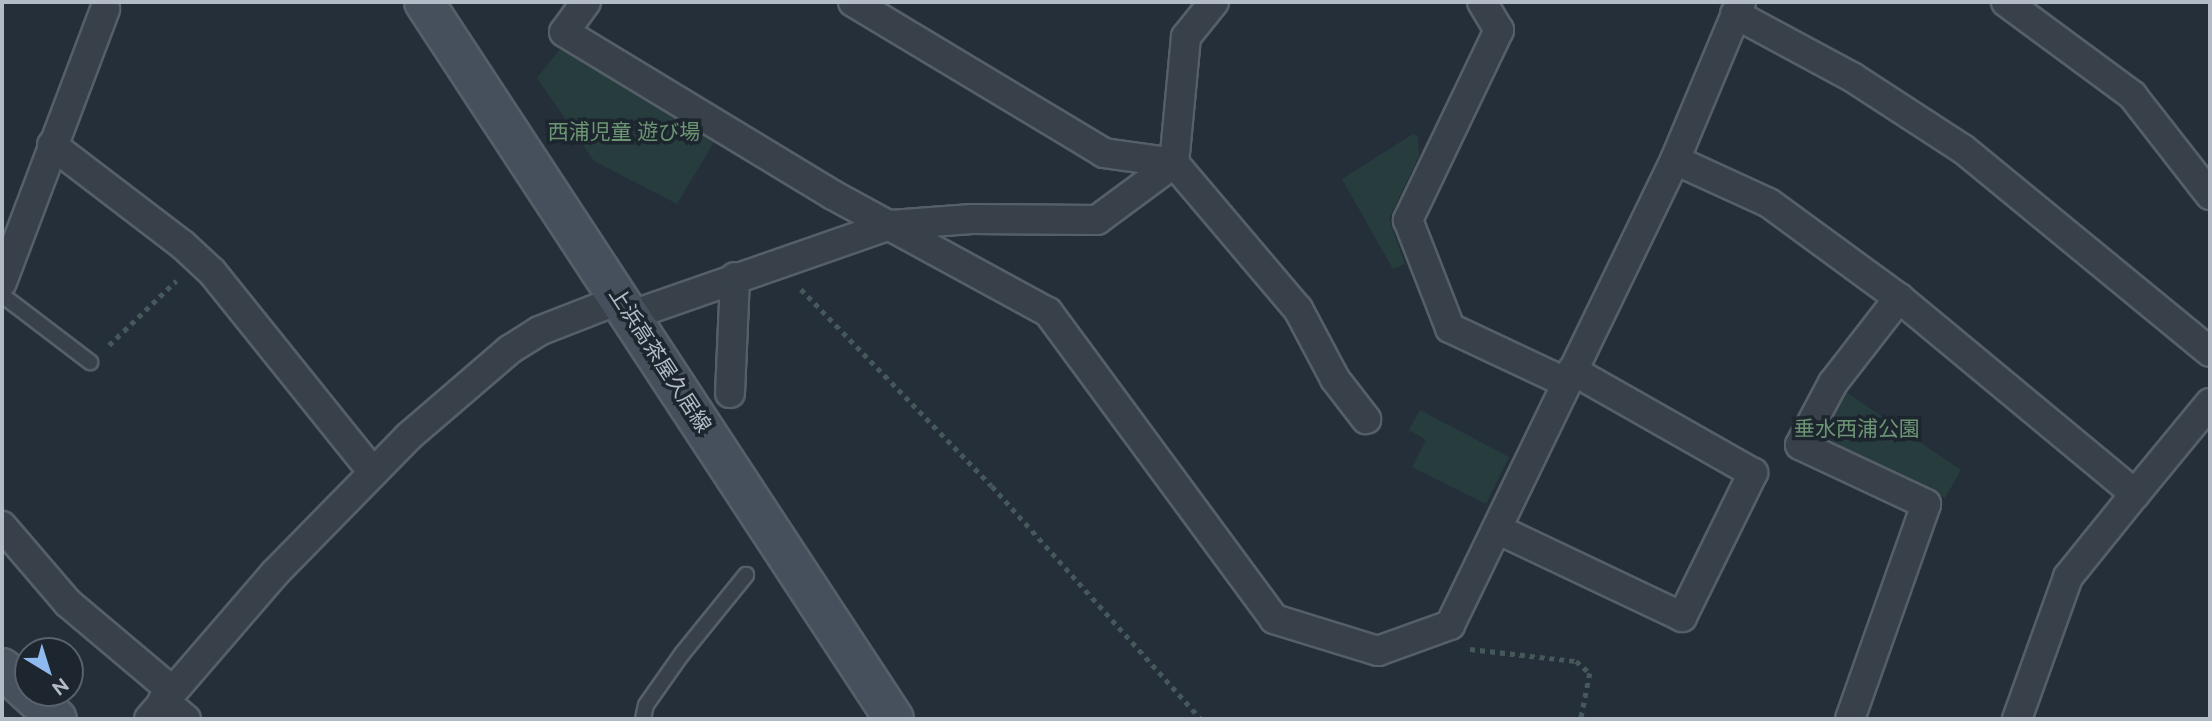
<!DOCTYPE html>
<meta charset="utf-8">
<style>
body{margin:0}
#map{position:relative;width:2212px;height:721px;overflow:hidden;background:#242f3a;font-family:Raleway,"Noto Sans JP",sans-serif}
div>[style]{position:absolute}
.green>*{inset:0;background:#273c3c}
.path>*{height:4.5px;margin-top:-2.25px;transform-origin:0;background:repeating-linear-gradient(90deg,#46595a 0 5px,transparent 0 10px)}
.roads{filter:drop-shadow(2px 0 #565f68) drop-shadow(-2px 0 #565f68) drop-shadow(0 2px #565f68) drop-shadow(0 -2px #565f68)}
.lane>*{height:14px;margin:-7px;padding:0 7px;transform-origin:7px;border-radius:7px;background:#38414a}
.street>*{height:28px;margin:-14px;padding:0 14px;transform-origin:14px;border-radius:14px;background:#38414a}
.secondary>*{height:38px;margin:-19px;padding:0 19px;transform-origin:19px;border-radius:19px;background:#46505d}
span{translate:-50% -50%;white-space:nowrap;text-align:center;line-height:1.15;-webkit-text-stroke:7px #1d262f;paint-order:stroke}
.park-label{font-size:21px;color:#6c9573}
.street-label{font-size:21px;color:#b3bcc6}
.frame{position:absolute;inset:0;border:4px solid #b3bcc6;pointer-events:none}
.north{position:absolute;left:14px;top:637px;width:70px;height:70px;box-sizing:border-box;background:#1d262f;border:2px solid #59626b;border-radius:50%;rotate:142deg;font-size:19px;font-weight:700;line-height:28px;text-align:center;color:#b3bcc6}
.north::after{content:'';display:block;margin:auto;width:24px;height:32px;background:#8fbaef;clip-path:polygon(50% 0,100% 100%,50% 72%,0 100%)}
</style>
<div id="map">
<div class="green">
<div style="clip-path:polygon(560px 49px,714px 142px,677px 204px,594px 161px,537px 78px)"></div>
<div style="clip-path:polygon(1413px 134px,1418px 137px,1419px 156px,1389px 219px,1405px 264px,1393px 269px,1342px 179px)"></div>
<div style="clip-path:polygon(1846px 392px,1961px 470px,1945px 498px,1834px 445px,1827px 426px)"></div>
<div style="clip-path:polygon(1420px 410px,1509px 457px,1486px 504px,1412px 467px,1426px 440px,1409px 430px)"></div>
</div>
<div class="path">
<div style="left:801px;top:289px;width:274px;rotate:45.9deg"></div>
<div style="left:992px;top:486px;width:313px;rotate:48.1deg"></div>
<div style="left:109px;top:345px;width:93px;rotate:-43.7deg"></div>
<div style="left:1470px;top:649px;width:107px;rotate:6.5deg"></div>
<div style="left:1576px;top:661px;width:18px;rotate:41deg"></div>
<div style="left:1590px;top:673px;width:47px;rotate:101.1deg"></div>
</div>
<div class="roads">
<div class="lane">
<div style="left:2px;top:295px;width:111px;rotate:37.3deg"></div>
<div style="left:643px;top:719px;width:14px;rotate:-78deg"></div>
<div style="left:646px;top:705px;width:62px;rotate:-54.8deg"></div>
<div style="left:682px;top:654px;width:102px;rotate:-51deg"></div>
</div>
<div class="street">
<div style="left:586px;top:2px;width:37px;rotate:126deg"></div>
<div style="left:564px;top:32px;width:315px;rotate:31.2deg"></div>
<div style="left:833px;top:195px;width:245px;rotate:28.6deg"></div>
<div style="left:1048px;top:312px;width:381px;rotate:53.6deg"></div>
<div style="left:1274px;top:619px;width:109px;rotate:17.1deg"></div>
<div style="left:1378px;top:651px;width:77px;rotate:-19.9deg"></div>
<div style="left:1450px;top:625px;width:517px;rotate:-64.18deg"></div>
<div style="left:1675px;top:160px;width:171px;rotate:-67.3deg"></div>
<div style="left:853px;top:2px;width:293px;rotate:31deg"></div>
<div style="left:1104px;top:153px;width:71px;rotate:8.1deg"></div>
<div style="left:1214px;top:2px;width:45px;rotate:128.7deg"></div>
<div style="left:1186px;top:37px;width:127px;rotate:95.4deg"></div>
<div style="left:1174px;top:163px;width:192px;rotate:49.7deg"></div>
<div style="left:1298px;top:309px;width:79px;rotate:62.1deg"></div>
<div style="left:1335px;top:379px;width:51px;rotate:52.2deg"></div>
<div style="left:1482px;top:2px;width:33px;rotate:59deg"></div>
<div style="left:1499px;top:30px;width:211px;rotate:115.6deg"></div>
<div style="left:1408px;top:220px;width:116px;rotate:68.7deg"></div>
<div style="left:1450px;top:328px;width:127px;rotate:25.2deg"></div>
<div style="left:2006px;top:2px;width:157px;rotate:36.4deg"></div>
<div style="left:2132px;top:95px;width:127px;rotate:52deg"></div>
<div style="left:1735px;top:14px;width:133px;rotate:28.3deg"></div>
<div style="left:1852px;top:77px;width:132px;rotate:33deg"></div>
<div style="left:1963px;top:149px;width:320px;rotate:39.4deg"></div>
<div style="left:52px;top:145px;width:165px;rotate:37.4deg"></div>
<div style="left:183px;top:245px;width:40px;rotate:43deg"></div>
<div style="left:212px;top:272px;width:257px;rotate:51.2deg"></div>
<div style="left:1675px;top:160px;width:103px;rotate:24.6deg"></div>
<div style="left:1769px;top:203px;width:161px;rotate:36.2deg"></div>
<div style="left:1899px;top:298px;width:307px;rotate:39.7deg"></div>
<div style="left:2135px;top:494px;width:118px;rotate:-50.5deg"></div>
<div style="left:2px;top:282px;width:292px;rotate:-69.3deg"></div>
<div style="left:632px;top:315px;width:274px;rotate:-19.2deg"></div>
<div style="left:891px;top:225px;width:81px;rotate:-4.2deg"></div>
<div style="left:972px;top:219px;width:125px;rotate:0.5deg"></div>
<div style="left:1097px;top:220px;width:96px;rotate:-36.5deg"></div>
<div style="left:730px;top:393px;width:116px;rotate:-87.5deg"></div>
<div style="left:2px;top:526px;width:101px;rotate:49.4deg"></div>
<div style="left:68px;top:603px;width:133px;rotate:40.1deg"></div>
<div style="left:1497px;top:529px;width:205px;rotate:25.4deg"></div>
<div style="left:1682px;top:617px;width:161px;rotate:-63.8deg"></div>
<div style="left:1753px;top:473px;width:208px;rotate:-150.4deg"></div>
<div style="left:163px;top:700px;width:30px;rotate:40deg"></div>
<div style="left:149px;top:719px;width:193px;rotate:-49.2deg"></div>
<div style="left:275px;top:573px;width:190px;rotate:-45.6deg"></div>
<div style="left:408px;top:437px;width:133px;rotate:-40.7deg"></div>
<div style="left:509px;top:350px;width:36px;rotate:-32deg"></div>
<div style="left:539px;top:331px;width:88px;rotate:-21.3deg"></div>
<div style="left:1850px;top:719px;width:228px;rotate:-70.5deg"></div>
<div style="left:1926px;top:504px;width:139px;rotate:-154.9deg"></div>
<div style="left:1800px;top:445px;width:70px;rotate:-62deg"></div>
<div style="left:1833px;top:383px;width:108px;rotate:-52.2deg"></div>
<div style="left:2017px;top:719px;width:151px;rotate:-70.2deg"></div>
<div style="left:2068px;top:577px;width:107px;rotate:-51.1deg"></div>
</div>
<div class="secondary">
<div style="left:424px;top:2px;width:857px;rotate:56.75deg"></div>
<div style="left:2px;top:668px;width:35px;rotate:43deg"></div>
<div style="left:29px;top:693px;width:38px;rotate:43deg"></div>
</div>
</div>
<div class="park-label">
<span style="left:624px;top:132px">西浦児童 遊び場</span>
<span style="left:1857px;top:429px">垂水西浦公園</span>
</div>
<div class="street-label">
<span style="left:660px;top:360px;rotate:57deg">上浜高茶屋久居線</span>
</div>
<div class="frame"></div>
<div class="north">N</div>
</div>
